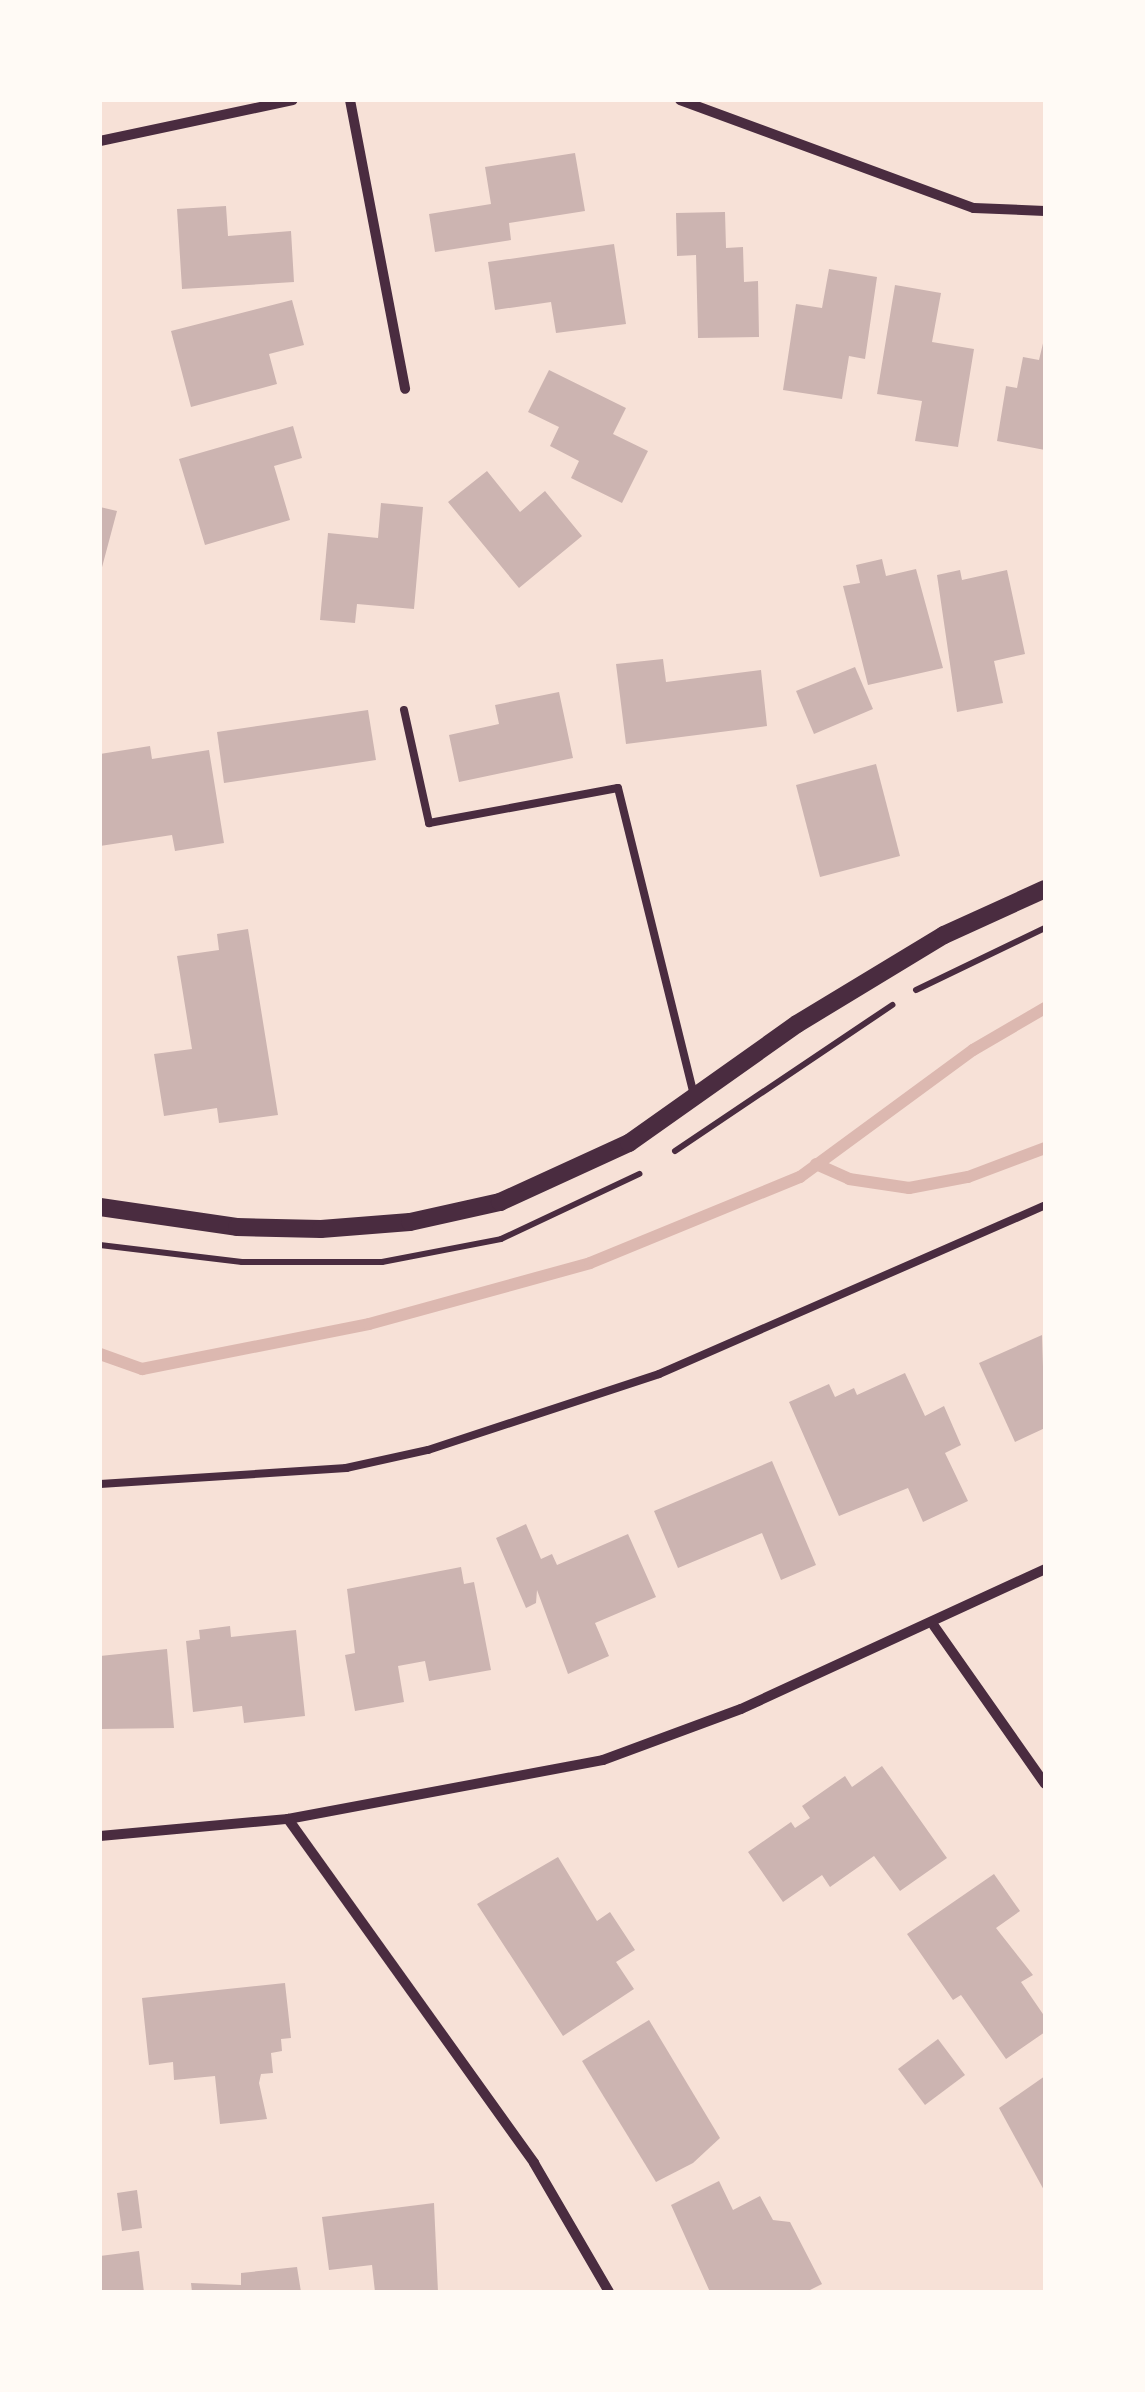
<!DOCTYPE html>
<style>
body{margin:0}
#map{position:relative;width:1145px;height:2392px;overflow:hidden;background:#f7e1d7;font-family:"Source Serif 4",serif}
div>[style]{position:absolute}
.stream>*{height:12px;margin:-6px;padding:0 6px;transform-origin:6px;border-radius:6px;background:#dcb8b0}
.building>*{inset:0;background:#ccb4b1}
.path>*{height:6px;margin:-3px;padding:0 3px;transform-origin:3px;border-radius:3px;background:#4a2c40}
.service>*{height:8px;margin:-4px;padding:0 4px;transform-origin:4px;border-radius:4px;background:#4a2c40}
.minor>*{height:10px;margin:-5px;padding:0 5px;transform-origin:5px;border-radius:5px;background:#4a2c40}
.tertiary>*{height:18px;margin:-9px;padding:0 9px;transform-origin:9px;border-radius:9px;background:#4a2c40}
span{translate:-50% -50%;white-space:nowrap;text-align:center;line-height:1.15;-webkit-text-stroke:10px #fffaf5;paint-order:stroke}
.frame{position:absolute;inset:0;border:102px solid #fffaf5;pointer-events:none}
</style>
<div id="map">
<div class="stream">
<div style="left:816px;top:1164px;width:36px;rotate:24deg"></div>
<div style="left:849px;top:1179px;width:61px;rotate:8.5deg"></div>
<div style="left:909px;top:1188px;width:60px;rotate:-10.6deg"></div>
<div style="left:968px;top:1177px;width:82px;rotate:-20.6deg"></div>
<div style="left:100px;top:1354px;width:45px;rotate:19.7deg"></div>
<div style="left:142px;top:1369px;width:231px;rotate:-11.2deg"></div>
<div style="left:369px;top:1324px;width:229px;rotate:-15.4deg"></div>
<div style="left:590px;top:1263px;width:227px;rotate:-22.3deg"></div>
<div style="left:800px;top:1177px;width:215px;rotate:-36.3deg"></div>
<div style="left:973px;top:1050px;width:83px;rotate:-30.3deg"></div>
</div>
<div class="building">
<div style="clip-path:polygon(575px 153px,585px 211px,509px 223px,511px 240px,435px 252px,429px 214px,491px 204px,485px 167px)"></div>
<div style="clip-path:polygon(226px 206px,228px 236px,291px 231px,294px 282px,182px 289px,177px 209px)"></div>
<div style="clip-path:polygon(725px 212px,726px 248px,743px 247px,744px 282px,758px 281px,759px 337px,698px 338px,696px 255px,677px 256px,676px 213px)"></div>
<div style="clip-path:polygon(614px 244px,626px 324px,556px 333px,551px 302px,495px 310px,488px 262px)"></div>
<div style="clip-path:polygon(829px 269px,877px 277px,865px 359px,849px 356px,842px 399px,783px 390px,796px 304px,822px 308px)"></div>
<div style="clip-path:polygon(895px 285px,941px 293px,932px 342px,974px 349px,958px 447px,915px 441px,922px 401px,877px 394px)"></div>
<div style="clip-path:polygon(292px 300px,304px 345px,269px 354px,277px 384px,191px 407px,171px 331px)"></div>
<div style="clip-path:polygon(1045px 335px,1045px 450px,997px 441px,1006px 386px,1017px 388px,1023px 357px,1039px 360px)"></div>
<div style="clip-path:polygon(549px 370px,626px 408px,613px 434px,648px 451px,622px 503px,571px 478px,579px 461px,550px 446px,559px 427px,528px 412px)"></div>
<div style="clip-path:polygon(293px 426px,302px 458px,274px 466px,290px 520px,205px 545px,179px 459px)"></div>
<div style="clip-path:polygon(487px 471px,520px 512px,545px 491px,582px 536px,519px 588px,448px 502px)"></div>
<div style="clip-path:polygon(381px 503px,423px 507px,414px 609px,357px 604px,355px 623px,320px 620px,328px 533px,378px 538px)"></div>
<div style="clip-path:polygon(100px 507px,117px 511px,101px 571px,100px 571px)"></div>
<div style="clip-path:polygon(882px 559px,886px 576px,916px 569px,943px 668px,868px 685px,843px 586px,860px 583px,856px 565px)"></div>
<div style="clip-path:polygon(960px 570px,962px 580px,1007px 570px,1025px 654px,994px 661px,1003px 703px,957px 712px,937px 575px)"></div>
<div style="clip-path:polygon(663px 659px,666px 682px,761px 670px,767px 726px,626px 744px,616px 664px)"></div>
<div style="clip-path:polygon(855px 667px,873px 709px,814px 734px,796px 691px)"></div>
<div style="clip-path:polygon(559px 692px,573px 758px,459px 782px,449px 735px,499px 724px,495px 705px)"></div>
<div style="clip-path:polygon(368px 710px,376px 760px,224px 783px,217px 732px)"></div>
<div style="clip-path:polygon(150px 746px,152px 759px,209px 750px,224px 843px,175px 851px,172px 835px,100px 846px,100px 754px)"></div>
<div style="clip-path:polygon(876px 764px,900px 856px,820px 877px,796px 785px)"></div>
<div style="clip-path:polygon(248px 929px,278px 1115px,219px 1123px,217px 1108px,164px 1116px,154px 1054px,192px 1049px,177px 956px,219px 950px,217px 934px)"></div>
<div style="clip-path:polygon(1042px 1335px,1045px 1428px,1015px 1442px,979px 1363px)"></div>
<div style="clip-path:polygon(905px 1373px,925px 1416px,944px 1406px,961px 1445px,945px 1453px,968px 1501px,923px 1522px,908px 1488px,839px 1516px,789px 1402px,829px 1384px,835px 1397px,854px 1388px,857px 1395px)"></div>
<div style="clip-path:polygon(772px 1461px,816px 1565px,781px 1580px,762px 1533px,678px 1568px,654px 1511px)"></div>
<div style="clip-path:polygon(526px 1524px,541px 1559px,552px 1554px,557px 1565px,628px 1534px,656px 1597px,595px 1623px,609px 1656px,568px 1674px,537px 1590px,536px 1603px,526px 1608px,496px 1538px)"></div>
<div style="clip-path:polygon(461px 1567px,464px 1584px,474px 1582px,491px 1670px,429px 1681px,425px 1661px,398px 1666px,404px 1702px,355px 1711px,345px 1655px,355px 1653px,347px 1589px)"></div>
<div style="clip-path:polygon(230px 1626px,231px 1637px,296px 1630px,305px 1716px,244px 1723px,242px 1706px,193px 1712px,186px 1641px,200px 1639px,199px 1630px)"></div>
<div style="clip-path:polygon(167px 1649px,174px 1728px,100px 1729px,100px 1656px)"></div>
<div style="clip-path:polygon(882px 1766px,947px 1858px,900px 1891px,874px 1856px,830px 1887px,822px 1875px,783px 1902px,748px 1852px,791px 1822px,795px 1828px,810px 1818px,802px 1806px,845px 1776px,852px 1787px)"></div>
<div style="clip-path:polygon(558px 1857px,597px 1921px,610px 1912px,635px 1950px,616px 1962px,634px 1989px,563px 2036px,477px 1904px)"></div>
<div style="clip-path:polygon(994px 1874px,1020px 1911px,996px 1928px,1033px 1975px,1021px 1982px,1045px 2017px,1045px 2032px,1006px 2059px,961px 1995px,953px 2000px,907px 1934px)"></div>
<div style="clip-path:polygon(285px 1983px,291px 2038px,281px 2039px,282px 2051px,271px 2053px,273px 2073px,261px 2074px,259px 2083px,267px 2119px,220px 2124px,215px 2076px,174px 2080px,173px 2062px,149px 2065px,142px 1998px)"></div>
<div style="clip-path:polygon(649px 2020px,720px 2138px,693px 2163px,656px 2182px,582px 2061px)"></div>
<div style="clip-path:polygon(938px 2039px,965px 2075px,925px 2105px,898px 2069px)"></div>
<div style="clip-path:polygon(1045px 2076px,1045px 2192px,999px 2108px)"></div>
<div style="clip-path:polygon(719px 2181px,733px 2210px,760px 2196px,773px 2220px,790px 2222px,822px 2284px,806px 2292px,710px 2292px,671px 2205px)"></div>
<div style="clip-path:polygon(137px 2190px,142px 2228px,122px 2231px,117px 2193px)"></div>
<div style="clip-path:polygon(434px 2203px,438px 2292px,375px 2292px,372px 2265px,329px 2270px,322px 2217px)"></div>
<div style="clip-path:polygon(139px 2251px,144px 2292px,100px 2292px,100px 2256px)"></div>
<div style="clip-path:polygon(297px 2267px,301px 2292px,192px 2292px,191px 2283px,241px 2285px,241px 2273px)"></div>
</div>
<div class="path">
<div style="left:916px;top:990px;width:143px;rotate:-25.7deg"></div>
<div style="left:675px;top:1151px;width:262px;rotate:-33.9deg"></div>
<div style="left:100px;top:1245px;width:143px;rotate:6.8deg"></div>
<div style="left:242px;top:1262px;width:140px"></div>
<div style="left:382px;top:1262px;width:121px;rotate:-10.9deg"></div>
<div style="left:501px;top:1239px;width:153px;rotate:-25.2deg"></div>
</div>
<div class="service">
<div style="left:404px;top:710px;width:116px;rotate:77.5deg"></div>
<div style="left:429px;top:823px;width:192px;rotate:-10.5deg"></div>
<div style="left:618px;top:788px;width:317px;rotate:76.1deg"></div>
<div style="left:100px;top:1484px;width:247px;rotate:-3.7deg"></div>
<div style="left:346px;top:1468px;width:84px;rotate:-12.4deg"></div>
<div style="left:428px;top:1450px;width:243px;rotate:-18.2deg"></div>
<div style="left:659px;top:1374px;width:421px;rotate:-23.6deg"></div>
</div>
<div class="minor">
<div style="left:350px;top:100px;width:294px;rotate:79.2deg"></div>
<div style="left:680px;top:100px;width:313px;rotate:20.2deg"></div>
<div style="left:974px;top:208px;width:71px;rotate:2.4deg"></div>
<div style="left:100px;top:141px;width:197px;rotate:-12deg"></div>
<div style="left:934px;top:1626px;width:193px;rotate:54.9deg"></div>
<div style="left:288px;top:1819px;width:423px;rotate:54.4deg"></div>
<div style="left:534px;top:2163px;width:149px;rotate:59.8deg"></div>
<div style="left:100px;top:1836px;width:189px;rotate:-5.2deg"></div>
<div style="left:288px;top:1819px;width:320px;rotate:-10.6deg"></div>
<div style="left:603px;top:1760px;width:147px;rotate:-20.3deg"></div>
<div style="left:741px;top:1709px;width:335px;rotate:-24.7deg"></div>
</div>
<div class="tertiary">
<div style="left:100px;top:1207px;width:138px;rotate:8.3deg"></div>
<div style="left:237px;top:1227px;width:84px;rotate:1.4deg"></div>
<div style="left:321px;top:1229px;width:89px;rotate:-4.5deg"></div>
<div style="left:410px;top:1222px;width:92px;rotate:-12.5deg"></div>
<div style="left:500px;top:1202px;width:142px;rotate:-24.6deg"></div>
<div style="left:629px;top:1143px;width:206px;rotate:-35.3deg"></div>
<div style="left:797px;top:1024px;width:172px;rotate:-31.2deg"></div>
<div style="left:944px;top:935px;width:111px;rotate:-24.5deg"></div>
</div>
<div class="frame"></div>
</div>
